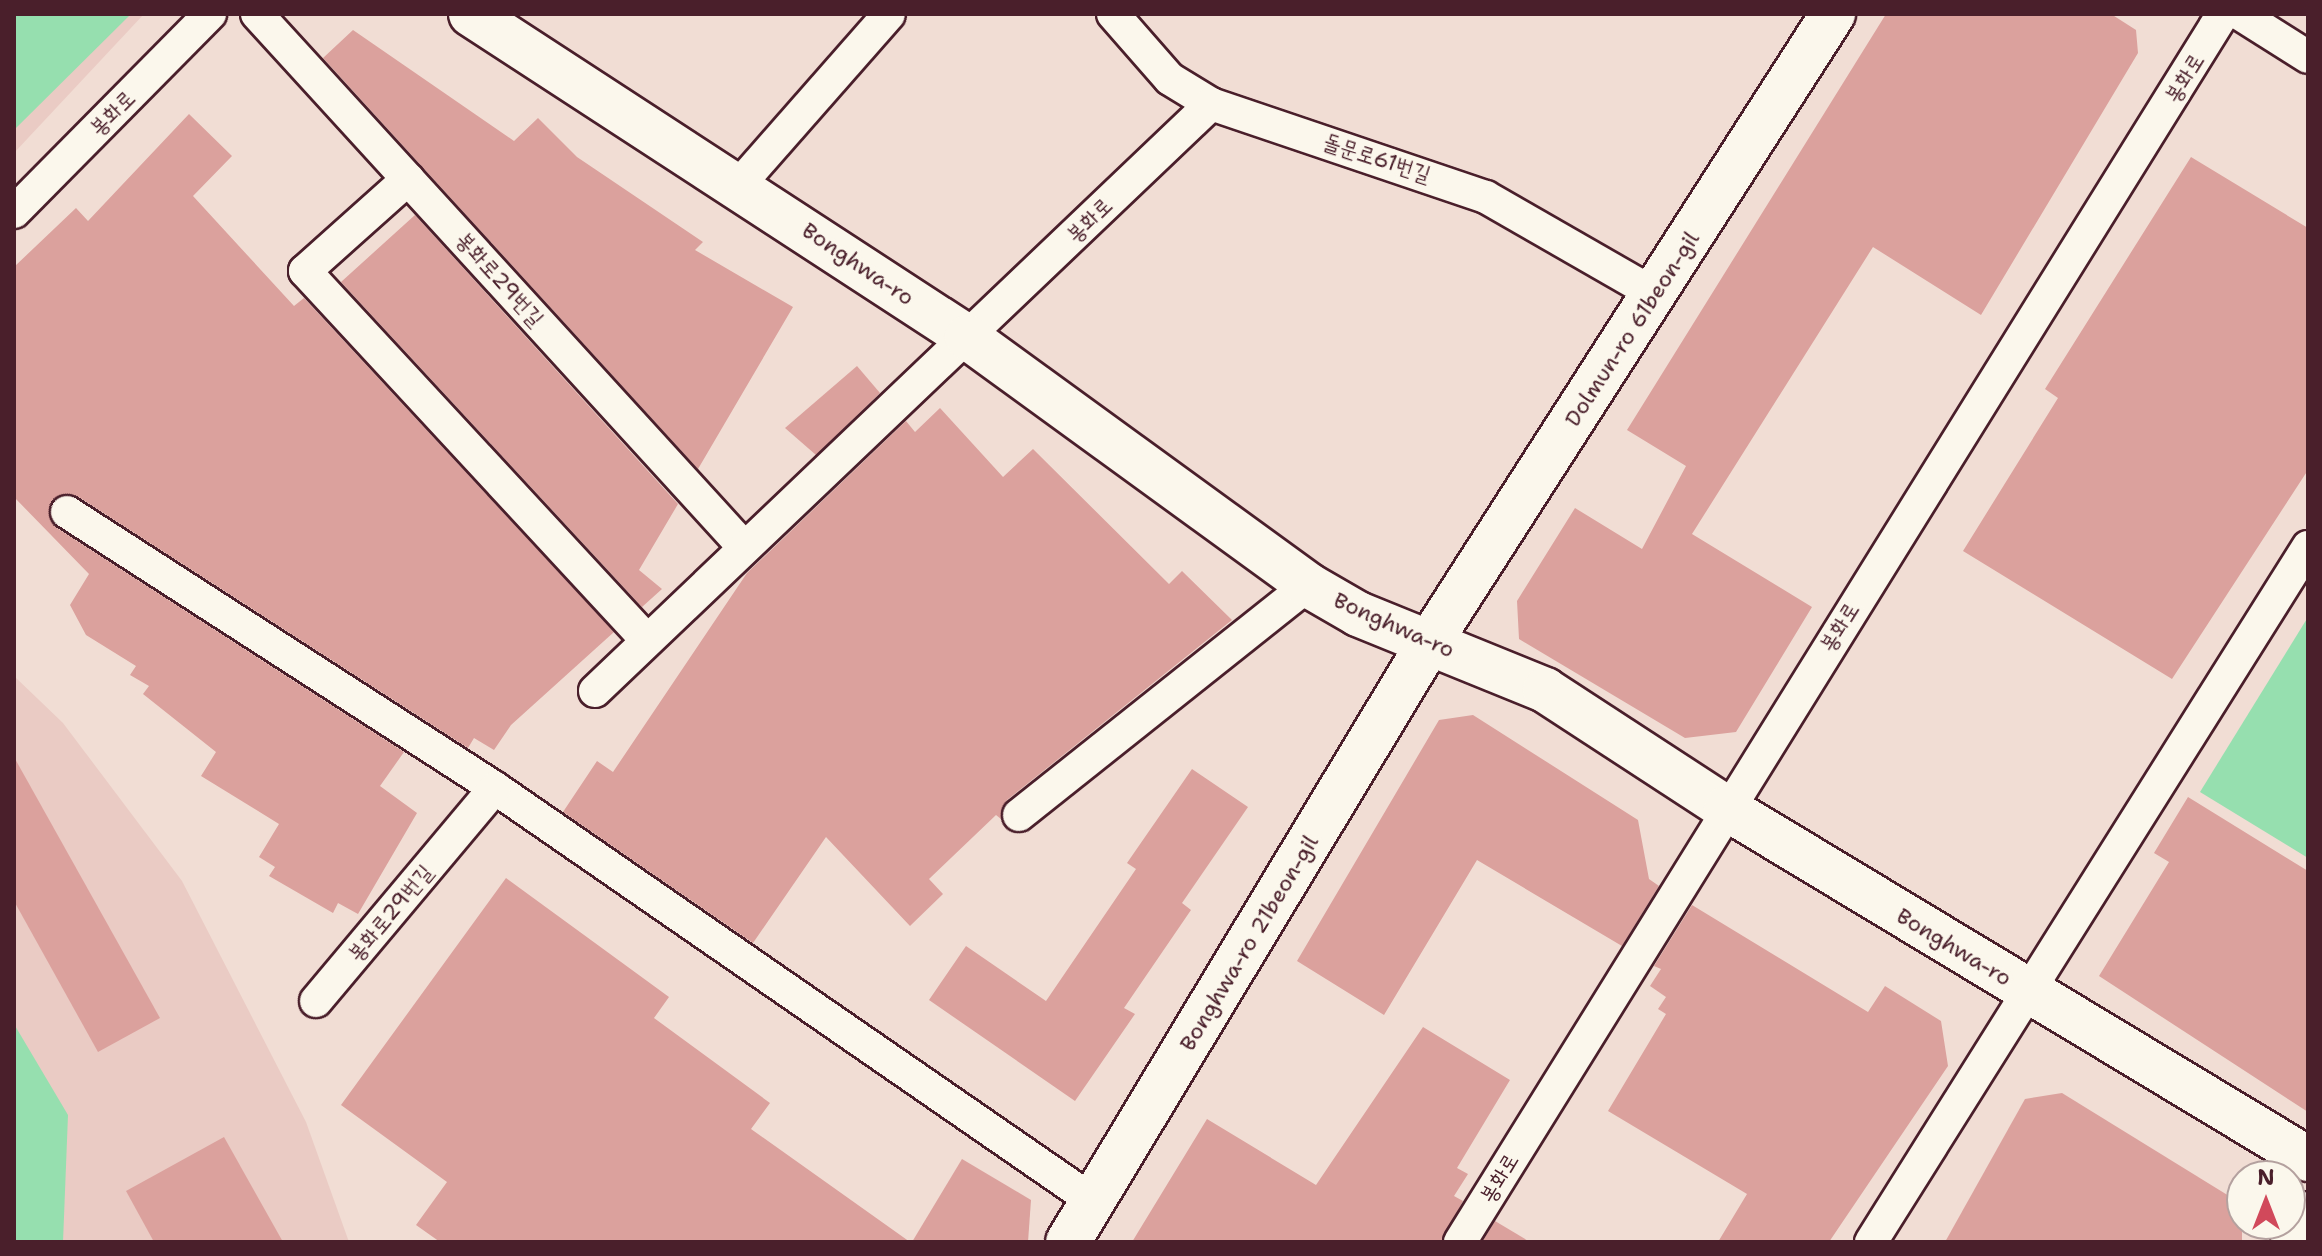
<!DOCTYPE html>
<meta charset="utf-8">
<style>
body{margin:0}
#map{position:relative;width:2322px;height:1256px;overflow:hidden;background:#f1ddd4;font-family:"Shantell Sans","Poor Story",sans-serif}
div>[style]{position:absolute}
.built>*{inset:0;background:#eacbc4}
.green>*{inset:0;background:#96dfaf}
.building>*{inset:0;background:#dba19d}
.roads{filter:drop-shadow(2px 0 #4a1f2b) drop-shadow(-2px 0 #4a1f2b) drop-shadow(0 2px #4a1f2b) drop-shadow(0 -2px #4a1f2b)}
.lane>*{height:32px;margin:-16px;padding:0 16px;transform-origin:16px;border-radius:16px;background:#fbf7ec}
.street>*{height:44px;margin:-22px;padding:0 22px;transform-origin:22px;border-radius:22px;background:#fbf7ec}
.secondary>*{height:44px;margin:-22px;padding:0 22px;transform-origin:22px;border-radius:22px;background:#fbf7ec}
span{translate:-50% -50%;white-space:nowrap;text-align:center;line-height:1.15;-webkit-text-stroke:8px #fbf7ec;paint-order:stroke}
.street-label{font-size:22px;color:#4a1f2b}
.frame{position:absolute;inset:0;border:16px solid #4a1f2b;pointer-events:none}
.north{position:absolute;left:2226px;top:1160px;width:80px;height:80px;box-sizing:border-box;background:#fbf7ec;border:2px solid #b4a19f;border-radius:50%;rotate:0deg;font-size:22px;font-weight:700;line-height:32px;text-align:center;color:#4a1f2b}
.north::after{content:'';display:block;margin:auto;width:28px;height:36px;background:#d1495b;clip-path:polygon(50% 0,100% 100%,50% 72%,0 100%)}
</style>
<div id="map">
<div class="built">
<div style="clip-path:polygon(14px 14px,144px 14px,14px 153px)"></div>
<div style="clip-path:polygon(14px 676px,63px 723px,182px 881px,306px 1122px,349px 1242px,14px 1242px)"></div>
</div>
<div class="green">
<div style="clip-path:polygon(14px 14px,131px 14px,14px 130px)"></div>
<div style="clip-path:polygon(2308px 617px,2308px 858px,2200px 792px)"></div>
<div style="clip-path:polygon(14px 1024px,68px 1115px,63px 1242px,14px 1242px)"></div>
</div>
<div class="building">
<div style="clip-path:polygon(1886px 14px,2111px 14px,2136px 30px,2138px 53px,1981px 315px,1873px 247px,1692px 534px,1812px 607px,1736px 732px,1685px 738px,1519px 639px,1517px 601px,1575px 508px,1642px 549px,1686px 466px,1627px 430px)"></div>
<div style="clip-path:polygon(353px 30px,514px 141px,538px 118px,577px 157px,703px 242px,695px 250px,793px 307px,698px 469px,323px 58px)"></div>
<div style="clip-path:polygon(189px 114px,232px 156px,193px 196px,294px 306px,304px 298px,614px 632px,511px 725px,494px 750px,474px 738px,468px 748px,77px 496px,52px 501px,57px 528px,404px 752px,380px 786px,417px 813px,358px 914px,338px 903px,333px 913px,269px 876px,275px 867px,259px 857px,279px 824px,201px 776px,216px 752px,143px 694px,149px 686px,130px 675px,136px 666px,86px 635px,70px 605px,89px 574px,14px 497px,14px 267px,76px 208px,88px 221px)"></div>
<div style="clip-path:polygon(2191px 157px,2308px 228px,2308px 470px,2172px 679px,1963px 551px,2058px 398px,2045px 389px)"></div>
<div style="clip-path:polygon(415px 215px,678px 504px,639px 570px,662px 589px,642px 607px,341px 282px)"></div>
<div style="clip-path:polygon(857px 366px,880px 393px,816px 455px,785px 428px)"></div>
<div style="clip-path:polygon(940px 408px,1003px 477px,1033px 449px,1169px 584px,1182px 571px,1232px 620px,1007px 800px,1001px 819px,996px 815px,929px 879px,943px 894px,910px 926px,826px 837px,753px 943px,563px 812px,597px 761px,613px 772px,747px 573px,906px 421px,915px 432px)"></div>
<div style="clip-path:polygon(1473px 715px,1638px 820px,1649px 879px,1659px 886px,1622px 946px,1477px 860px,1384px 1015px,1297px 961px,1439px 720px)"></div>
<div style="clip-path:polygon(14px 757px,160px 1018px,98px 1052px,14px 901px)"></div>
<div style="clip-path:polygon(1192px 769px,1248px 807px,1182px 903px,1191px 910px,1124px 1008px,1135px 1014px,1075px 1101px,929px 1000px,966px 946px,1046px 1001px,1136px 869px,1127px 863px)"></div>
<div style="clip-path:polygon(2188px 797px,2308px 871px,2308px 1112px,2099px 976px,2169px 862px,2154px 853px)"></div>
<div style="clip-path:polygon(506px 878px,669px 997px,654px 1018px,770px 1103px,751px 1129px,910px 1242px,440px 1242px,416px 1225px,447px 1182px,341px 1105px)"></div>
<div style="clip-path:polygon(1692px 905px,1868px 1012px,1885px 986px,1941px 1021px,1948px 1066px,1829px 1242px,1718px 1242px,1747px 1194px,1608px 1111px,1666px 1014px,1658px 1009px,1666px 997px,1650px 986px,1661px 969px,1654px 966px)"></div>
<div style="clip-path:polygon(1423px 1027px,1510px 1080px,1457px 1168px,1468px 1174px,1454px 1196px,1463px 1201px,1441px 1242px,1132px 1242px,1207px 1119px,1316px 1185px)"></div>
<div style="clip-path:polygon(2062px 1093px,2242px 1204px,2242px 1242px,1945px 1242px,2025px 1099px)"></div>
<div style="clip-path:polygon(224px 1137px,283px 1242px,154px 1242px,126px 1191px)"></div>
<div style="clip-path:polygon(962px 1159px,1031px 1200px,1028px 1242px,912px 1242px)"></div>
<div style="clip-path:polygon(1495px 1221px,1530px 1242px,1482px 1242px)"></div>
</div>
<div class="roads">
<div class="lane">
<div style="left:257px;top:14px;width:719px;rotate:47.59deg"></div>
<div style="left:1113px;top:14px;width:86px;rotate:48.8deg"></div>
<div style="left:1170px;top:79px;width:48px;rotate:31.4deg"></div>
<div style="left:1211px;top:104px;width:290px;rotate:18.7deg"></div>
<div style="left:1486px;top:197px;width:195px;rotate:29.9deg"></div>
<div style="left:2240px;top:14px;width:80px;rotate:32.3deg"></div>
<div style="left:408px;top:179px;width:138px;rotate:138.2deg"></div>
<div style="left:305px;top:271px;width:499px;rotate:47.2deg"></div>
<div style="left:739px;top:185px;width:227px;rotate:-48.7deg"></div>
<div style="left:14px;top:212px;width:279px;rotate:-45.3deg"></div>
<div style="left:67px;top:512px;width:509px;rotate:32.82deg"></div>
<div style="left:495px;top:788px;width:727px;rotate:34.63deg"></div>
<div style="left:595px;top:691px;width:851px;rotate:-43.62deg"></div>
<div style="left:1019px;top:815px;width:369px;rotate:-38.5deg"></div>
<div style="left:316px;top:1001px;width:278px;rotate:-50deg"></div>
<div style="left:1460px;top:1242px;width:1446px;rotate:-58.15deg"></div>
<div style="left:1871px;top:1242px;width:821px;rotate:-57.84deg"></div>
<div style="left:2287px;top:1242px;width:40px;rotate:-58deg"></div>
</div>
<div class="street">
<div style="left:1068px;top:1242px;width:699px;rotate:-58.92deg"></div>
<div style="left:1429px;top:643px;width:748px;rotate:-57.29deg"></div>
</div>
<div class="secondary">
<div style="left:471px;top:14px;width:592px;rotate:33.07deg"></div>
<div style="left:967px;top:337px;width:422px;rotate:36deg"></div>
<div style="left:1308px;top:585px;width:58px;rotate:30.1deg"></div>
<div style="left:1358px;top:614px;width:202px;rotate:22.1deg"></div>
<div style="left:1545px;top:690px;width:216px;rotate:33.1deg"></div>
<div style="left:1726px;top:808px;width:680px;rotate:31.09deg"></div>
</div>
</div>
<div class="street-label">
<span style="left:2184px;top:78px;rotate:-58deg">봉화로</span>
<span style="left:112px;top:113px;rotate:-45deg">봉화로</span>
<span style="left:1377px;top:158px;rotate:18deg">돌문로61번길</span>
<span style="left:1089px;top:220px;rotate:-44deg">봉화로</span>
<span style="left:858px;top:264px;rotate:34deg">Bonghwa-ro</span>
<span style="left:500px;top:279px;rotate:48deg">봉화로29번길</span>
<span style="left:1632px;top:329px;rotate:-57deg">Dolmun-ro 61beon-gil</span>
<span style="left:1394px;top:625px;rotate:24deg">Bonghwa-ro</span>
<span style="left:1839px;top:627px;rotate:-58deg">봉화로</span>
<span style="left:390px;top:913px;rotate:-50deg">봉화로29번길</span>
<span style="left:1249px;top:943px;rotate:-59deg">Bonghwa-ro 21beon-gil</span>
<span style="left:1954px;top:947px;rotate:31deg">Bonghwa-ro</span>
<span style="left:1499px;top:1178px;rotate:-59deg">봉화로</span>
</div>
<div class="frame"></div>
<div class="north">N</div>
</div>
